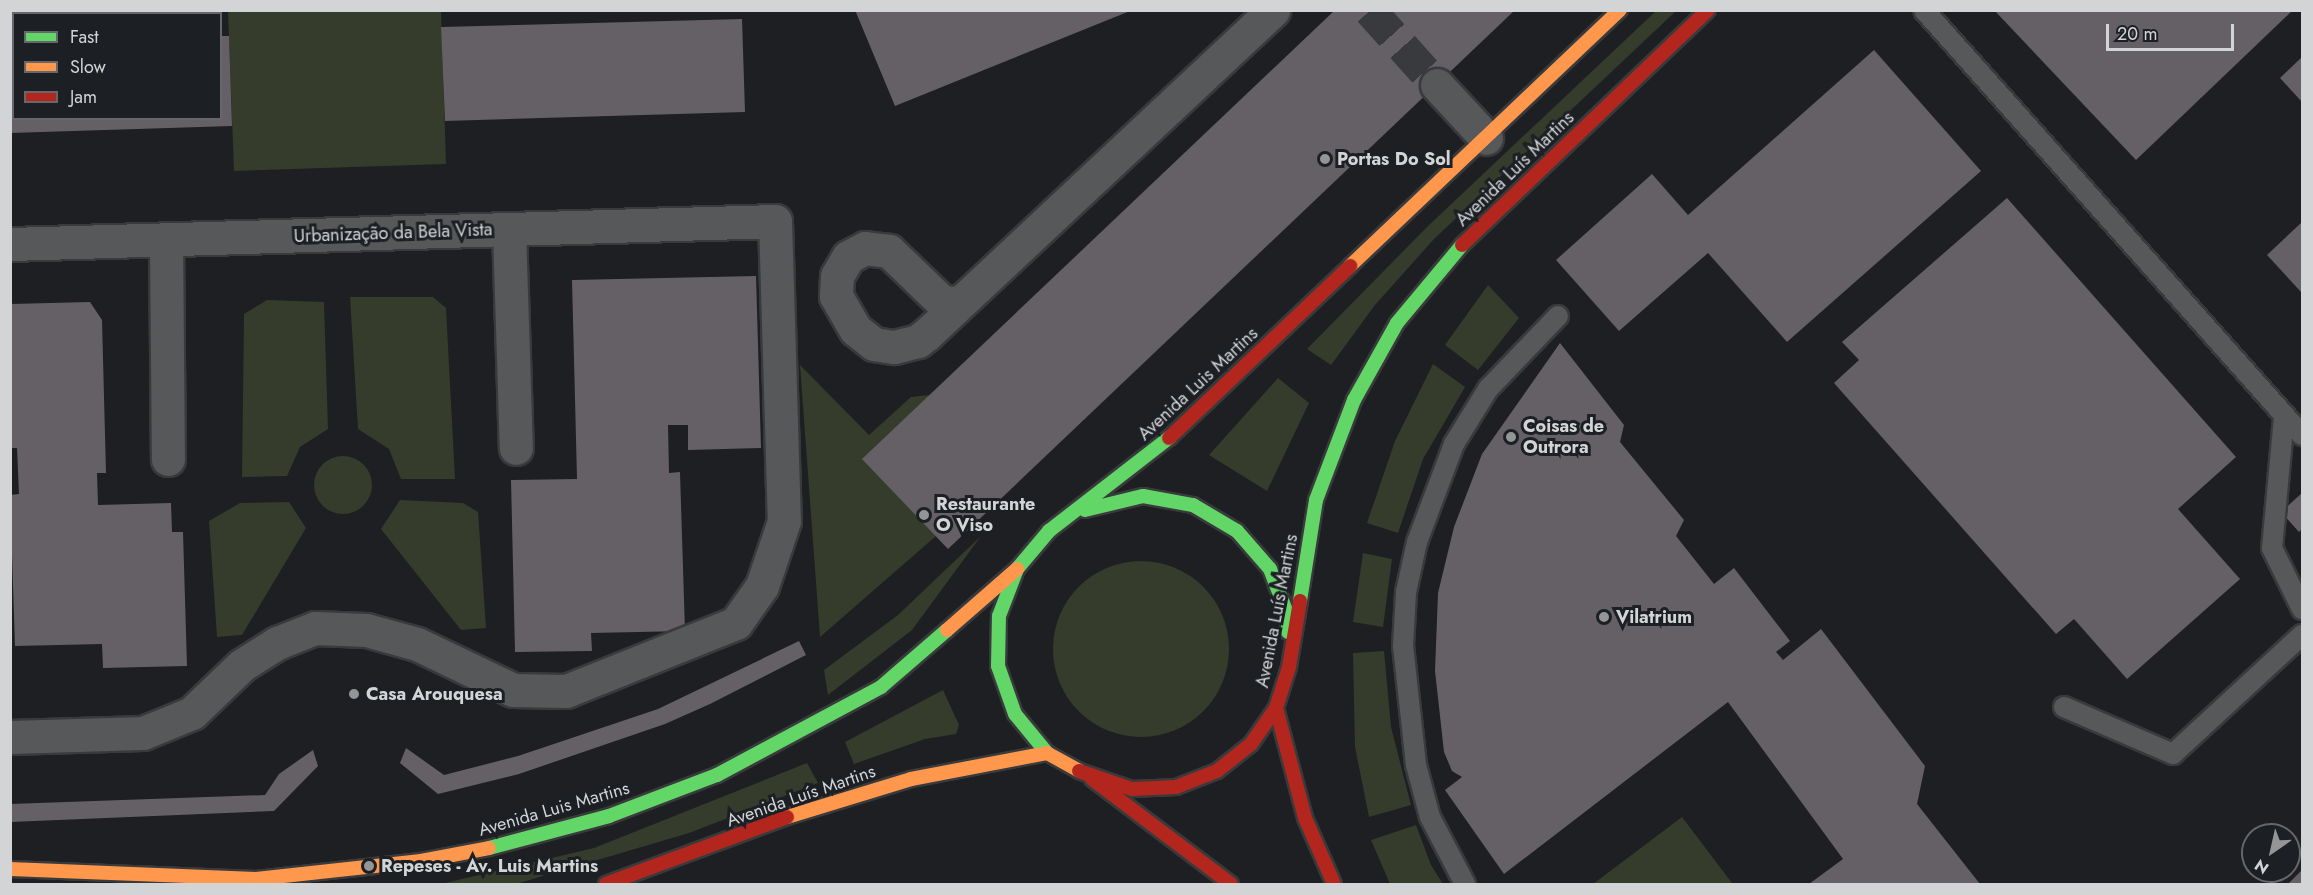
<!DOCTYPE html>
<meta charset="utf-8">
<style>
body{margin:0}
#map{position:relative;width:2313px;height:895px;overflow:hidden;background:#1d1f22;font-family:Jost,sans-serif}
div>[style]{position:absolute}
.green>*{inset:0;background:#353c2b}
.round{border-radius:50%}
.building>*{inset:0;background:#656066}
.street-tunnel>*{height:33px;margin-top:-16.5px;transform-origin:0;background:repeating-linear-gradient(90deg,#383a3d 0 33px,transparent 0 49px)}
.roads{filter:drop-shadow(2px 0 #383a3c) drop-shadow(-2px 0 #383a3c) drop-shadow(0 2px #383a3c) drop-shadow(0 -2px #383a3c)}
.lane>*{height:20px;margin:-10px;padding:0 10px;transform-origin:10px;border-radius:10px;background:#575859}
.street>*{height:33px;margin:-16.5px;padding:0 16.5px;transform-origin:16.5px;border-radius:16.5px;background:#575859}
.fast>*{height:14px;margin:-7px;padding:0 7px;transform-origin:7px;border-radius:7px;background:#63d668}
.slow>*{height:14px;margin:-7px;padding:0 7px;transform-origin:7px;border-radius:7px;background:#ff974d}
.jam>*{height:14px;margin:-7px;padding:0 7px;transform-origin:7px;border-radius:7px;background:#b3261e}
.dots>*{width:16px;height:16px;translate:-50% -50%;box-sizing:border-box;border:3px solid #1c1f23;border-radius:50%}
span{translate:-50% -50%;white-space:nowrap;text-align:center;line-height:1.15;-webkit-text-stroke:6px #1c1f23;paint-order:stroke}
.poi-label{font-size:18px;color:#d2d4d6;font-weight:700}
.left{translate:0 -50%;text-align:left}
.street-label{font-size:18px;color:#d2d4d6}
.frame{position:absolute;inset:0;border:12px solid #d2d4d6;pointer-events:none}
.legend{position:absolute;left:12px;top:12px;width:210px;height:108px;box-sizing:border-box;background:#1c1f23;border:2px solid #65676b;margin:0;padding:8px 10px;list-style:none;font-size:18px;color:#d2d4d6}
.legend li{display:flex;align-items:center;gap:12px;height:30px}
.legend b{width:30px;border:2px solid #65676b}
.north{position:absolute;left:2241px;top:823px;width:60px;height:60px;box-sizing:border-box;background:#1c1f23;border:2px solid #65676b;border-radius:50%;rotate:214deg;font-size:16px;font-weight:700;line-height:24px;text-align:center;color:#d2d4d6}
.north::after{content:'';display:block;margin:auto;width:21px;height:27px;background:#939597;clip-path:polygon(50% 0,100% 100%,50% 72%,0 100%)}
.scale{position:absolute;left:2106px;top:24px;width:128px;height:27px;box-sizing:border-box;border:3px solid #d2d4d6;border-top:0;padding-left:8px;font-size:18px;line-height:21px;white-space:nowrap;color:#d2d4d6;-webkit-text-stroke:4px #1c1f23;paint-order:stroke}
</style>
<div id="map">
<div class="green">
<div style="clip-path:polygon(228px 11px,441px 11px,446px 164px,234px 171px)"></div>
<div style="clip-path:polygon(1656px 11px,1676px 11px,1434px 239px,1375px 305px,1331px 365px,1307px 349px,1427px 227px)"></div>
<div style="clip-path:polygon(1488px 285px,1519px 318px,1478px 370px,1445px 345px)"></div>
<div style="clip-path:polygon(350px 297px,433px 297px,446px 308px,455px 479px,401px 479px,389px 449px,358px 429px)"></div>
<div style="clip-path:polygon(267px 300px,324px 302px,328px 429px,300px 447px,287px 476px,242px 477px,244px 314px)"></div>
<div style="clip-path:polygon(1433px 364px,1465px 387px,1423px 459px,1398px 533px,1367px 523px,1395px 441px)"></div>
<div style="clip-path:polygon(800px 365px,869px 435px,911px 397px,930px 395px,936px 536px,820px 637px)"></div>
<div style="clip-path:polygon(1278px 378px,1309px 403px,1267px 491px,1209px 455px)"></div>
<div class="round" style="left:314px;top:456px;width:58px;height:58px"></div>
<div style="clip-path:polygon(400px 500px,463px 503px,478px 512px,486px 628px,461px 630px,381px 529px)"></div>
<div style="clip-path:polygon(289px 502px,306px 528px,242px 635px,217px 637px,209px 521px,240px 503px)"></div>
<div style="clip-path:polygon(981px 536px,912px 630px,828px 695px,824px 670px,898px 615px)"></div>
<div style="clip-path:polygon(1363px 553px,1392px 559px,1383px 627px,1353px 622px)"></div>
<div class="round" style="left:1053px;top:561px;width:176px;height:176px"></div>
<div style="clip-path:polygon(1384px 651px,1391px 727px,1411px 805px,1369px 817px,1355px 747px,1353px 653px)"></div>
<div style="clip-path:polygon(943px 690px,959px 725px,956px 734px,925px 739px,854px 764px,845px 742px)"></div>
<div style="clip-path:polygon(807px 763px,818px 783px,689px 833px,516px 884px,441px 884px,594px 848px)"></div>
<div style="clip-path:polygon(1682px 817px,1732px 883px,1593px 884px)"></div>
<div style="clip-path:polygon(1416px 825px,1431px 865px,1443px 884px,1390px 884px,1371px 840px)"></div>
</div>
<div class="building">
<div style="clip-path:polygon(855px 10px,1130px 10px,1130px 11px,895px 106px)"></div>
<div style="clip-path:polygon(1335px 10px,1515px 10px,948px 549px,862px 459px)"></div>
<div style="clip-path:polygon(1994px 10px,2293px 10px,2136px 160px)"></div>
<div style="clip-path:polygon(742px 19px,745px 112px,445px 121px,441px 27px)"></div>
<div style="clip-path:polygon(220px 36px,229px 36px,232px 126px,10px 133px,10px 44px,14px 118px,220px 118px)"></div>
<div style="clip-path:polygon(1874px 50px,1981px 171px,1787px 342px,1708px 253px,1619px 331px,1556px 260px,1652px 174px,1688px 215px)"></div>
<div style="clip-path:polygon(2302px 57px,2302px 102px,2280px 78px)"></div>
<div style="clip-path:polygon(2007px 198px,2236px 457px,2178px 509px,2240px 579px,2127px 679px,2074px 619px,2056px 634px,1834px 383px,1859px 360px,1842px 342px)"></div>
<div style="clip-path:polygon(2302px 222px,2302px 293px,2267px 255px)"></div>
<div style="clip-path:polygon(756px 276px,761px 448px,688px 450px,688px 425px,668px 425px,669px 473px,680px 472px,685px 631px,591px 633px,592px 651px,515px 652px,511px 480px,577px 479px,572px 280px)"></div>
<div style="clip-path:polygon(90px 302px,102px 320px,106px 473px,97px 473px,98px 505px,171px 503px,172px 532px,183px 532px,187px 666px,103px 668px,102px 644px,15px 646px,10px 495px,19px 494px,17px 448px,10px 448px,10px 304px)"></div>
<div style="clip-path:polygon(1560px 343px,1624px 425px,1620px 442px,1684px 520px,1676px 536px,1714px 584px,1734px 568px,1790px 641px,1776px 652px,1783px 660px,1821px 629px,1925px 766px,1917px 804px,1980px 884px,1809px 884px,1843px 859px,1728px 702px,1504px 874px,1445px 790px,1462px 777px,1452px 771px,1444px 752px,1435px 671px,1438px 593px,1454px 527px,1482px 454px)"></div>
<div style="clip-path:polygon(2302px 493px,2302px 529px,2299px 532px,2281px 512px)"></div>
<div style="clip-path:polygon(799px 641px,806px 655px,710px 704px,665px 724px,519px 774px,438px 794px,400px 763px,406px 748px,444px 775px,518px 756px,658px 709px)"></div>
<div style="clip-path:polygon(313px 750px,318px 766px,274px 811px,10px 822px,10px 804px,265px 795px,279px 774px)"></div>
<div style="clip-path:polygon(2302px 870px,2302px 884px,2288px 884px)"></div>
</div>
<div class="street-tunnel">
<div style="left:1370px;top:10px;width:101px;rotate:48.2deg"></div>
</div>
<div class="roads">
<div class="lane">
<div style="left:1924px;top:10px;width:569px;rotate:48.35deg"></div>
<div style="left:2284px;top:417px;width:132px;rotate:95.2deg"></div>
<div style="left:2272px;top:548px;width:68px;rotate:63.8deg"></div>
<div style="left:2064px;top:707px;width:119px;rotate:23.3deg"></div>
<div style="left:2173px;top:754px;width:176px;rotate:-42.7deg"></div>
<div style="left:1465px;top:884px;width:76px;rotate:-117.6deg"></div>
<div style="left:1430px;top:817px;width:54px;rotate:-105.1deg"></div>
<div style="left:1416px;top:765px;width:120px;rotate:-96.2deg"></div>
<div style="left:1403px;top:646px;width:54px;rotate:-86.8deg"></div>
<div style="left:1406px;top:592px;width:51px;rotate:-77.6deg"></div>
<div style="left:1417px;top:542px;width:105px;rotate:-69.3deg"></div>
<div style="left:1454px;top:444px;width:65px;rotate:-58.3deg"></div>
<div style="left:1488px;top:389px;width:101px;rotate:-46.2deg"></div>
</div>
<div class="street">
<div style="left:1437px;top:85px;width:72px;rotate:47.2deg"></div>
<div style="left:509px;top:230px;width:218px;rotate:88.2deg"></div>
<div style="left:166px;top:239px;width:220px;rotate:89.5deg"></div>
<div style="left:10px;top:244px;width:765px;rotate:-1.72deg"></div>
<div style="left:775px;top:221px;width:300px;rotate:88.3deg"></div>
<div style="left:784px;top:521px;width:69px;rotate:108.7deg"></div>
<div style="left:762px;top:586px;width:45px;rotate:125.1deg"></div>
<div style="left:736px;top:623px;width:183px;rotate:158.2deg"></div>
<div style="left:566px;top:691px;width:53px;rotate:-178.9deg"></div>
<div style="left:513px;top:690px;width:106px;rotate:-154.4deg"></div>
<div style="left:417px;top:644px;width:53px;rotate:-164.6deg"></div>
<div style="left:366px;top:630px;width:51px;rotate:-177.8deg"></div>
<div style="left:315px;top:628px;width:41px;rotate:158.5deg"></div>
<div style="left:277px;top:643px;width:41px;rotate:147.8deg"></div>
<div style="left:242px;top:665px;width:69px;rotate:136.2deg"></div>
<div style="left:192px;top:713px;width:53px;rotate:157.8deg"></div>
<div style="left:143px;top:733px;width:133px;rotate:178.3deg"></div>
<div style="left:959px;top:303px;width:17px;rotate:-177deg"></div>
<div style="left:942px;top:302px;width:74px;rotate:-136.1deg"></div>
<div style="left:889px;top:251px;width:24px;rotate:-173deg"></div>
<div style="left:865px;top:248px;width:19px;rotate:152deg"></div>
<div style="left:848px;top:257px;width:22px;rotate:120deg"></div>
<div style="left:837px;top:276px;width:20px;rotate:93deg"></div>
<div style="left:836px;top:296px;width:39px;rotate:60deg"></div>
<div style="left:856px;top:330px;width:23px;rotate:38deg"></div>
<div style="left:874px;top:344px;width:20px;rotate:9deg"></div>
<div style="left:894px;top:347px;width:25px;rotate:-14deg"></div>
<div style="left:918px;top:341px;width:11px;rotate:-38deg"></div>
<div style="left:927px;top:334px;width:474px;rotate:-43.1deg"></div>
</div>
<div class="fast">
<div style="left:1085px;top:510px;width:60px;rotate:-13.6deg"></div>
<div style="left:1143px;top:496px;width:51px;rotate:10.2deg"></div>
<div style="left:1193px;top:505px;width:51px;rotate:30.6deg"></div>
<div style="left:1237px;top:531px;width:50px;rotate:49deg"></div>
<div style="left:1270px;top:569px;width:50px;rotate:69deg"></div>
<div style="left:1288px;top:616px;width:16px;rotate:90deg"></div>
<div style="left:1300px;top:601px;width:102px;rotate:-81deg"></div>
<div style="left:1316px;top:500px;width:107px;rotate:-69.2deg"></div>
<div style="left:1354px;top:400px;width:88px;rotate:-60.8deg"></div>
<div style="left:1397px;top:323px;width:102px;rotate:-50.2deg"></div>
<div style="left:1047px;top:753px;width:50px;rotate:-129.4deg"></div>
<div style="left:1015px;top:714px;width:51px;rotate:-109.5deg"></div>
<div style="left:998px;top:666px;width:50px;rotate:-88.9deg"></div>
<div style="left:999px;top:616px;width:50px;rotate:-69deg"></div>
<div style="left:1017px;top:569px;width:50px;rotate:-49.9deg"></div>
<div style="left:1049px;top:531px;width:152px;rotate:-37.8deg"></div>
<div style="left:489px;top:848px;width:124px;rotate:-14.9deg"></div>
<div style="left:609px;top:816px;width:116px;rotate:-20.8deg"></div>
<div style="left:717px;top:775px;width:186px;rotate:-28.2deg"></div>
<div style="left:881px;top:687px;width:87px;rotate:-40.8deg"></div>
</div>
<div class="slow">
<div style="left:1350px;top:266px;width:372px;rotate:-43.5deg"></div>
<div style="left:947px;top:630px;width:93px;rotate:-41.1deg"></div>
<div style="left:787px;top:817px;width:130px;rotate:-17deg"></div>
<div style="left:911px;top:779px;width:138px;rotate:-10.8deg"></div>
<div style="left:1047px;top:753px;width:37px;rotate:29deg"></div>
<div style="left:10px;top:869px;width:246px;rotate:2.3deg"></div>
<div style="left:256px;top:879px;width:166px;rotate:-6.2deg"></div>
<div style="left:421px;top:861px;width:69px;rotate:-10.8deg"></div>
</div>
<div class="jam">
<div style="left:1462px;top:245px;width:340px;rotate:-43.7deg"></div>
<div style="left:1169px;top:438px;width:250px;rotate:-43.5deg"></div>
<div style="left:1276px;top:708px;width:114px;rotate:75.2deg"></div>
<div style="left:1305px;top:818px;width:72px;rotate:66.3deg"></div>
<div style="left:1079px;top:771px;width:56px;rotate:18.8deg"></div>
<div style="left:1132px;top:789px;width:44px;rotate:-2.6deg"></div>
<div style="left:1176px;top:787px;width:44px;rotate:-21.3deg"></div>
<div style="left:1217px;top:771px;width:43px;rotate:-38.5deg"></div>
<div style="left:1251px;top:744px;width:44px;rotate:-55.2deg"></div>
<div style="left:1276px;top:708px;width:43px;rotate:-72.4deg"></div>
<div style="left:1289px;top:667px;width:67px;rotate:-80.5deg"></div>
<div style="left:1092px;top:779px;width:174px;rotate:37.1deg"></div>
<div style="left:606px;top:884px;width:193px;rotate:-20.3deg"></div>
</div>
</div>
<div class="dots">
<div style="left:1325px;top:159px;background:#939597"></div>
<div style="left:1511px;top:437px;background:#939597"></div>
<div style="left:924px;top:515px;background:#939597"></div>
<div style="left:1604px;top:617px;background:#939597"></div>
<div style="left:354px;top:694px;background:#939597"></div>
<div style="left:369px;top:866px;background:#939597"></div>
</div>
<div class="poi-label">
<span class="left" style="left:1337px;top:159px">Portas Do Sol</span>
<span class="left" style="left:1523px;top:437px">Coisas de<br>Outrora</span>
<span class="left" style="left:936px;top:515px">Restaurante<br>O Viso</span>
<span class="left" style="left:1616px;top:617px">Vilatrium</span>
<span class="left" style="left:366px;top:694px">Casa Arouquesa</span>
<span class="left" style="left:381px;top:866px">Repeses - Av. Luis Martins</span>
</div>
<div class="street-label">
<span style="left:1515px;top:169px;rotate:-44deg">Avenida Luís Martins</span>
<span style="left:393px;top:233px;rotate:-2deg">Urbanização da Bela Vista</span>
<span style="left:1198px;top:384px;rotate:-43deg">Avenida Luis Martins</span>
<span style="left:1277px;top:611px;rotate:-79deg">Avenida Luís Martins</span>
<span style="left:801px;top:796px;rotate:-19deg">Avenida Luís Martins</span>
<span style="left:554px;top:809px;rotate:-16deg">Avenida Luis Martins</span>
</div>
<div class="frame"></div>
<ul class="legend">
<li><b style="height:8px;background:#63d668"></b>Fast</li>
<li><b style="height:8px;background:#ff974d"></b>Slow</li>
<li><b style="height:8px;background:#b3261e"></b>Jam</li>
</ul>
<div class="north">N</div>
<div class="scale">20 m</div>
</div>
